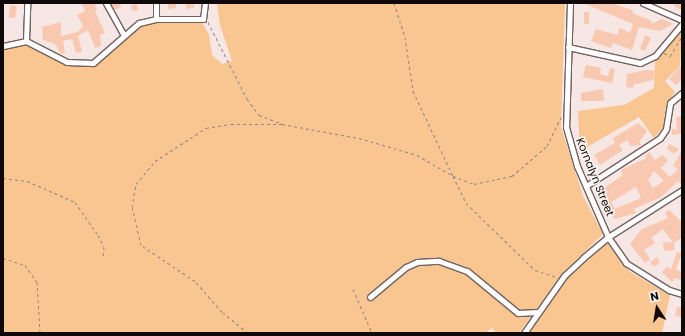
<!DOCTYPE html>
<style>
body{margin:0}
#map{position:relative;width:685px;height:336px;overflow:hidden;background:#f6e6e4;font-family:Poppins,sans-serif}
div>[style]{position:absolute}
.green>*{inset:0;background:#f9c590}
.building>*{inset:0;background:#f9c8b0}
.path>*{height:1px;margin-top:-0.5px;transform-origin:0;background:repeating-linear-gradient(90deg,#908583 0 3px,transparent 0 6px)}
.roads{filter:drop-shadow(1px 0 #6f6260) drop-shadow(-1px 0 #6f6260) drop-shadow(0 1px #6f6260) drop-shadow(0 -1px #6f6260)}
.minor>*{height:5px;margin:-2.5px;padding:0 2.5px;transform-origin:2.5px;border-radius:2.5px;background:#fff}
span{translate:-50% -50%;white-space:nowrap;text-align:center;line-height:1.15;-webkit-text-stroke:3px #fff5f4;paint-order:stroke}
.street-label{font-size:11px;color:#0f0a09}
.frame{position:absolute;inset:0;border:4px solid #0f0a09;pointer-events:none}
.north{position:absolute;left:637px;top:288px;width:40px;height:40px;-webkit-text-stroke:3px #fff5f4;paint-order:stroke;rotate:348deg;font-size:11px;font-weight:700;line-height:16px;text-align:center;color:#0f0a09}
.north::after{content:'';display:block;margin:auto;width:14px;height:18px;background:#0f0a09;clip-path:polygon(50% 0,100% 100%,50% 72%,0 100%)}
</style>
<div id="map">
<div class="green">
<div style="clip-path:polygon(217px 3px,565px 3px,561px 127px,583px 196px,603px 234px,562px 274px,519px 333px,496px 333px,492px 328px,485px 333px,3px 333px,3px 46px,26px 41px,67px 62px,85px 65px,93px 63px,144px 22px,201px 20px,209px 35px,212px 55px,222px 64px,232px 61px,220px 25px)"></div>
<div style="clip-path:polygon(682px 31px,680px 66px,665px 81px,675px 92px,666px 105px,663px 128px,654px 138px,639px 117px,580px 151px,578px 111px,624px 105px,654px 88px,655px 60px)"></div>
<div style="clip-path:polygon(607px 243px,630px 272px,670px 295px,662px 333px,528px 333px,567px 279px)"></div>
</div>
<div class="building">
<div style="clip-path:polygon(81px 3px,94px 3px,97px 9px,95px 11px,105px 33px,100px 35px,101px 46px,95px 48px,88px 30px,78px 36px,82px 52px,76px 53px,72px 39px,63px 41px,65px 53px,61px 54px,55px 44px,43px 40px,42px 27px,61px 22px,61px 36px,78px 32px,83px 26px,77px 15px,85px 11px)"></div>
<div style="clip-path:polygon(120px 3px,121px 7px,115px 10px,111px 4px)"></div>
<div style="clip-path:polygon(168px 3px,176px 3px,176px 8px,168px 9px)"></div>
<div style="clip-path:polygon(186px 3px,194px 3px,194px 8px,186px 9px)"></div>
<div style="clip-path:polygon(583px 3px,611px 3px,633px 10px,632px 13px,652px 21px,651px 24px,662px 19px,673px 24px,660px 31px,639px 27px,632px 50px,613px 43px,611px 48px,591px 41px,596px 29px,617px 35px,620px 28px,630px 33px,633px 24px)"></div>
<div style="clip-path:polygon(676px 3px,682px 3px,682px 10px,674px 6px)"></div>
<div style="clip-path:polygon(137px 4px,138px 10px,133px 11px,131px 5px)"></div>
<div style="clip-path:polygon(10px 5px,17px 6px,15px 18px,9px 17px)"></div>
<div style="clip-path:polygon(584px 12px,589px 12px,589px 24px,584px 24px)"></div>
<div style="clip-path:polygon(645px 35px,651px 38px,645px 51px,640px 49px)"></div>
<div style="clip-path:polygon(586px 65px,601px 68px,600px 74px,608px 76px,610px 68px,615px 69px,612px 83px,583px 77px)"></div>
<div style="clip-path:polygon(682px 65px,682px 79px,676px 85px,669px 79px)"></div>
<div style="clip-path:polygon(646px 70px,655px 71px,653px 80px,633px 85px,633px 88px,626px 87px,627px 74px)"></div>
<div style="clip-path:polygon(603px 89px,604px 101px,581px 101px,581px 93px)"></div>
<div style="clip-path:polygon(682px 116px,682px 133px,672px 135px,672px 129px,677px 130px,676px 117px)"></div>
<div style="clip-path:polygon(638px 123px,647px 131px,639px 142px,641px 145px,631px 146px,627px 140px,619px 145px,623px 150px,600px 165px,594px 155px,615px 143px,613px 138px)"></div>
<div style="clip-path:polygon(669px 144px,679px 149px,674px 154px,667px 149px)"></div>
<div style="clip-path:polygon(evenodd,682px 150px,682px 185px,678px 181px,661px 197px,634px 209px,636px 213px,614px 219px,599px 192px,623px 175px,621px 170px,647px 158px,645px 156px,649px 152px,655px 160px,662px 155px,668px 160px,661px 168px,670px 177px,678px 169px,673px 166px,682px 150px,654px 171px,664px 181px,653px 188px,648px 180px,654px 171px,682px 150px,636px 187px,641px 198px,615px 209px,611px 202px,636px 187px)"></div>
<div style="clip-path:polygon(669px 210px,682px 222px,682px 237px,674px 243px,675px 250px,664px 251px,663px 243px,673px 242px,663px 229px,651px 238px,655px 243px,644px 250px,650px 259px,645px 263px,630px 244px,642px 229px,668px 218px,665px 213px)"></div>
<div style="clip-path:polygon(677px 252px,682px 253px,676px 269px,682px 273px,682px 280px,675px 278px,672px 282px,662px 272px,667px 267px,671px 269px)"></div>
<div style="clip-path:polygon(657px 257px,660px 262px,654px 267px,650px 262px)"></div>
<div style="clip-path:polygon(677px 307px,682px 307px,682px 317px,675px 316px)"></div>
</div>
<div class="path">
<div style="left:394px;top:3px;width:36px;rotate:72deg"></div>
<div style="left:405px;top:37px;width:55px;rotate:81.6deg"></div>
<div style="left:413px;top:91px;width:94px;rotate:64.8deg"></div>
<div style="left:453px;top:176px;width:22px;rotate:21deg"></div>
<div style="left:474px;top:184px;width:39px;rotate:-12deg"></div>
<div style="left:512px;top:176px;width:46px;rotate:-40.6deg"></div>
<div style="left:547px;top:146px;width:32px;rotate:-64deg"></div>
<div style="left:208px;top:22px;width:86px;rotate:63.1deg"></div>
<div style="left:247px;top:99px;width:20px;rotate:53deg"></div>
<div style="left:259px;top:115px;width:25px;rotate:21deg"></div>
<div style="left:282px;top:124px;width:78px;rotate:10.3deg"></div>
<div style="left:359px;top:138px;width:60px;rotate:16.3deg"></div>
<div style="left:417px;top:155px;width:42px;rotate:30.3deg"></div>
<div style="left:453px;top:176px;width:30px;rotate:64deg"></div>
<div style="left:466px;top:203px;width:96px;rotate:44.2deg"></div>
<div style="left:535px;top:270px;width:23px;rotate:18deg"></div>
<div style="left:664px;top:53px;width:7px;rotate:27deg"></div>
<div style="left:670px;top:56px;width:22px;rotate:-58deg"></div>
<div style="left:3px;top:178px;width:24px;rotate:7deg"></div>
<div style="left:27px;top:181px;width:52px;rotate:23.6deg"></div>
<div style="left:75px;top:202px;width:40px;rotate:55.1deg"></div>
<div style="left:98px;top:235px;width:13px;rotate:63deg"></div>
<div style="left:104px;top:247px;width:10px;rotate:96deg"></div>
<div style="left:3px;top:258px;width:23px;rotate:18deg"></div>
<div style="left:25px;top:265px;width:21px;rotate:55deg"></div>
<div style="left:37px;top:282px;width:51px;rotate:86.6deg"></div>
<div style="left:353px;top:289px;width:48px;rotate:66.6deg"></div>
<div style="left:248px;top:333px;width:33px;rotate:-141deg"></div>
<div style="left:222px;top:312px;width:41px;rotate:-131.1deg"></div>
<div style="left:195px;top:281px;width:65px;rotate:-146.3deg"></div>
<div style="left:141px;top:245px;width:39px;rotate:-103deg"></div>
<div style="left:132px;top:207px;width:23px;rotate:-80deg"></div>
<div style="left:136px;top:184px;width:30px;rotate:-50deg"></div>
<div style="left:155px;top:161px;width:61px;rotate:-32.9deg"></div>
<div style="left:206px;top:128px;width:25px;rotate:-9deg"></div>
<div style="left:231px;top:124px;width:51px"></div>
</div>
<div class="roads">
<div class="minor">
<div style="left:106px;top:3px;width:37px;rotate:61deg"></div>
<div style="left:570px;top:3px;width:124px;rotate:91.8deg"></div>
<div style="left:566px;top:127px;width:41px;rotate:74.2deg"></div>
<div style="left:577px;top:166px;width:77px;rotate:66.4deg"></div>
<div style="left:608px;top:237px;width:32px;rotate:55deg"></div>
<div style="left:626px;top:263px;width:51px;rotate:32.1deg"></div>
<div style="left:669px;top:290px;width:14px;rotate:17deg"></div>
<div style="left:643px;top:3px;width:43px;rotate:23.6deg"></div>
<div style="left:156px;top:19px;width:16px;rotate:-90deg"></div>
<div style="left:26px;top:41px;width:38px;rotate:-88deg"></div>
<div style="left:3px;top:46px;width:24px;rotate:-12deg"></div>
<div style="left:26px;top:41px;width:46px;rotate:27.1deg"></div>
<div style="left:67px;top:62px;width:26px;rotate:2deg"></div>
<div style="left:93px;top:63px;width:61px;rotate:-41deg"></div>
<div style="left:139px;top:23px;width:17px;rotate:-13deg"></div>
<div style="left:156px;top:19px;width:47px"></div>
<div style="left:203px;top:19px;width:16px;rotate:-83deg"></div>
<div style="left:568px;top:47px;width:74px;rotate:12.5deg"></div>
<div style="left:640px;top:63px;width:17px;rotate:-25deg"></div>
<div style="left:655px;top:56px;width:42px;rotate:-49.8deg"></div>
<div style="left:586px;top:186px;width:88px;rotate:-33deg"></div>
<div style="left:660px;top:138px;width:11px;rotate:-56deg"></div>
<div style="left:666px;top:129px;width:26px;rotate:-81deg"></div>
<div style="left:670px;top:103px;width:16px;rotate:-40deg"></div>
<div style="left:370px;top:297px;width:47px;rotate:-39.8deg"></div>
<div style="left:406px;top:267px;width:12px;rotate:-24deg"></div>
<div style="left:417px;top:262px;width:22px;rotate:-3deg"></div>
<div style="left:439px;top:261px;width:30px;rotate:20deg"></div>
<div style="left:467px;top:271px;width:66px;rotate:39.5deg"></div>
<div style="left:518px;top:313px;width:20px;rotate:-3deg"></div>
<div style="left:524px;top:333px;width:70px;rotate:-54.9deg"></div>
<div style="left:564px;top:276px;width:26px;rotate:-43deg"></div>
<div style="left:583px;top:258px;width:33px;rotate:-40deg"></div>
<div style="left:608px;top:237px;width:88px;rotate:-32.4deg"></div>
</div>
</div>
<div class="street-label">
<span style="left:595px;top:177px;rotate:68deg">Kornalyn Street</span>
</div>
<div class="frame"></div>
<div class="north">N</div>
</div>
